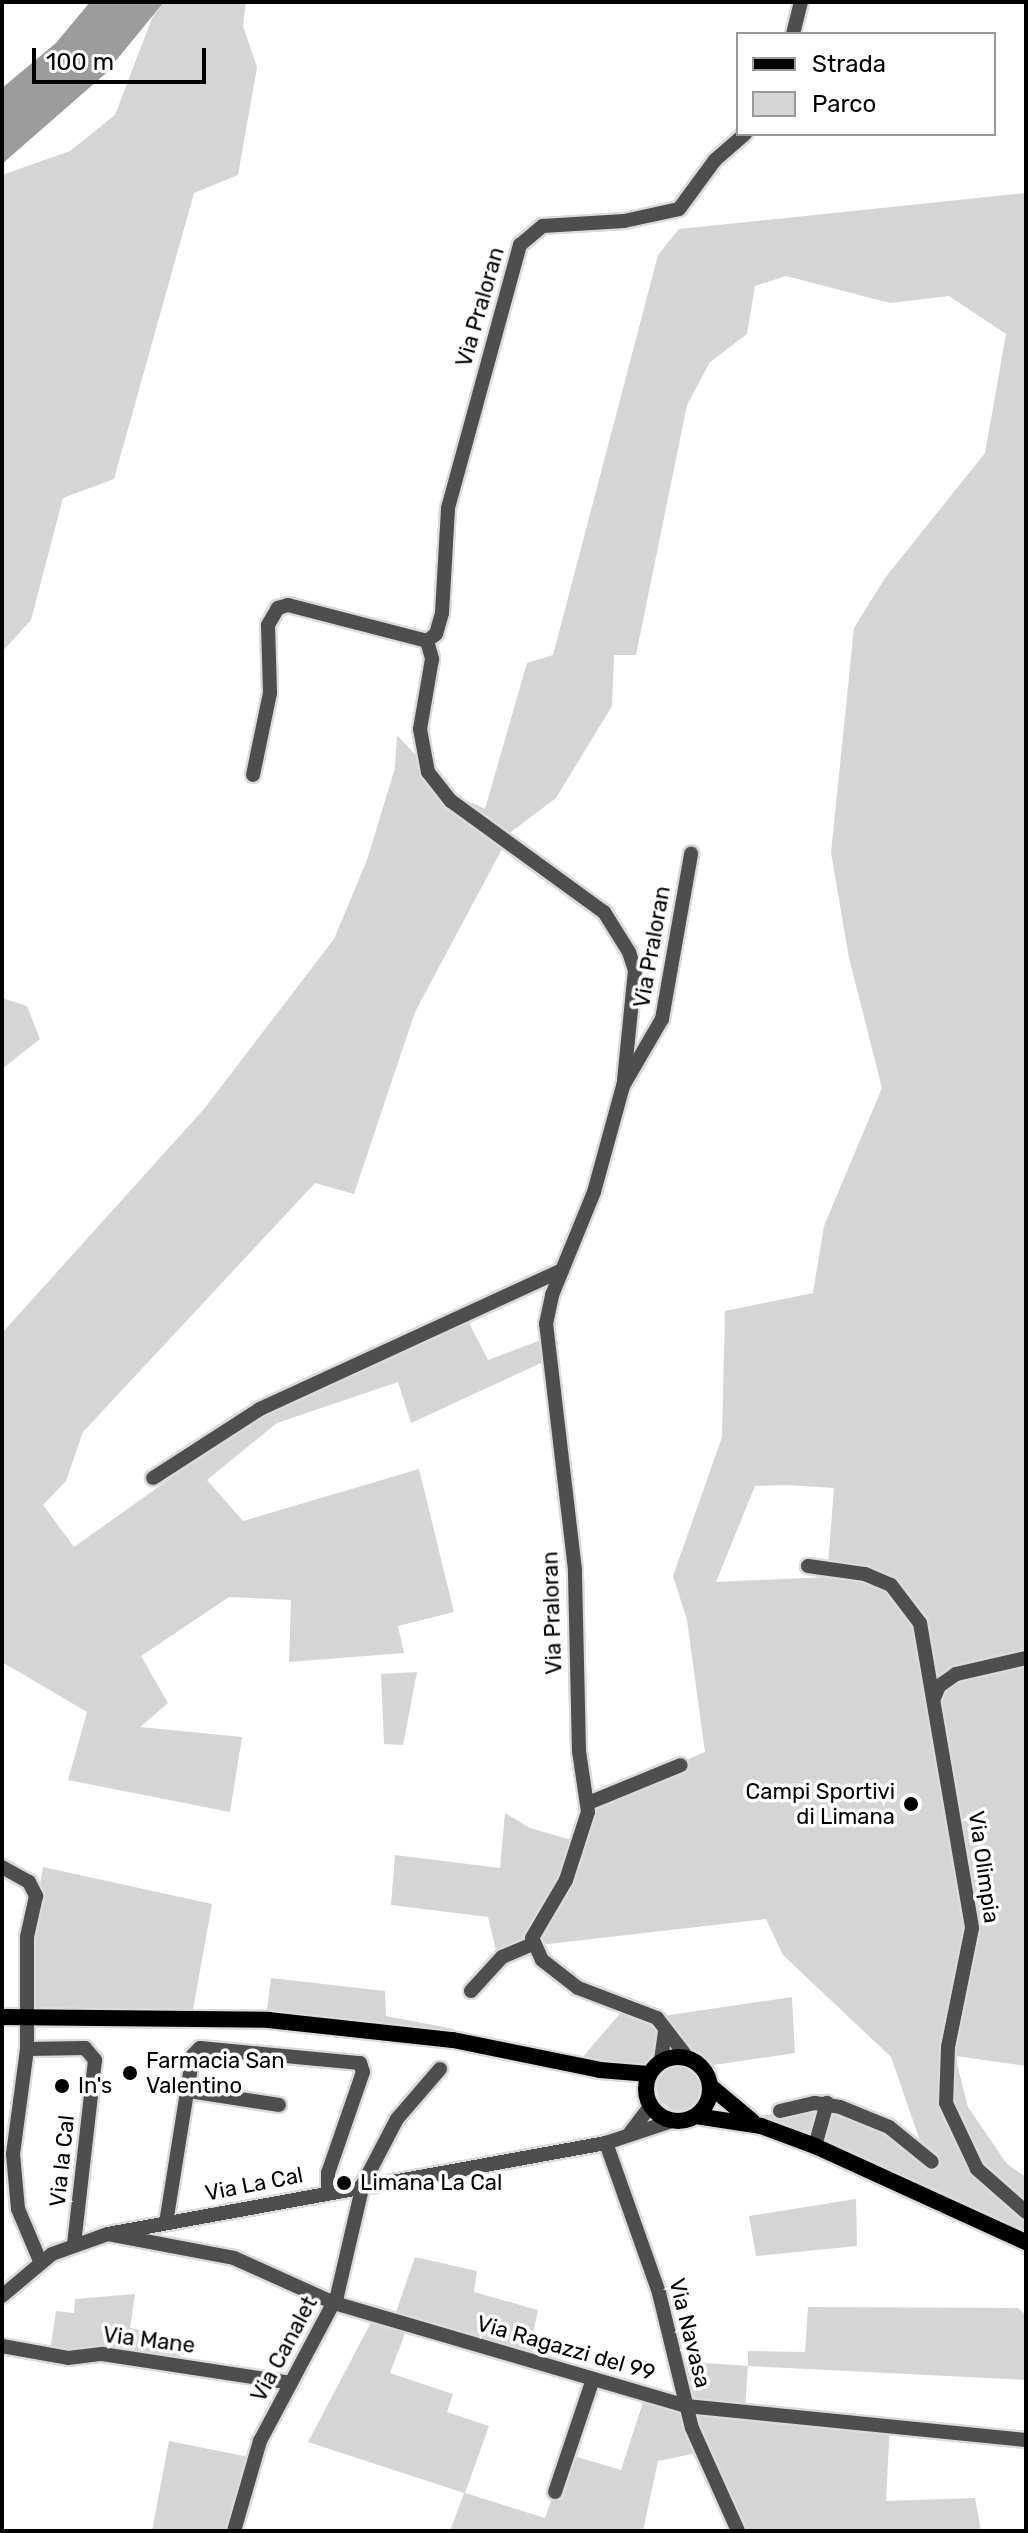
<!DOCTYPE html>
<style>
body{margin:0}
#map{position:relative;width:1028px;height:2533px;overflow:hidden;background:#fff;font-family:Rubik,sans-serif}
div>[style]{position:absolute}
.green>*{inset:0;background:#d5d5d5}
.water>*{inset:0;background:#9c9c9c}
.roads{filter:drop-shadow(2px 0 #dbdbdb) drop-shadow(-2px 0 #dbdbdb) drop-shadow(0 2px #dbdbdb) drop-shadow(0 -2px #dbdbdb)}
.minor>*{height:14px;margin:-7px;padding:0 7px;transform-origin:7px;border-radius:7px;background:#4e4e4e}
.major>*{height:16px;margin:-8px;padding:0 8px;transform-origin:8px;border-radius:8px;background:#000}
.major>.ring{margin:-8px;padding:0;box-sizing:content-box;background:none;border:16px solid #000;border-radius:50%}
.dots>*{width:22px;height:22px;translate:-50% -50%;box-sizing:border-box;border:4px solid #fff;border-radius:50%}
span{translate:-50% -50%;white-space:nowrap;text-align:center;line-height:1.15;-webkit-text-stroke:7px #fff;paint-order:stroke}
.street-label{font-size:22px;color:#000}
.poi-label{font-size:22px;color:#000}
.right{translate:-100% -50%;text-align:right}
.left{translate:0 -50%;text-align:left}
.frame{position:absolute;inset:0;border:4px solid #000;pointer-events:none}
.legend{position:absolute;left:736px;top:32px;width:260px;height:104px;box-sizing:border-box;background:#fff;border:2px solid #999;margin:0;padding:10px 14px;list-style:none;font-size:24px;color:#000}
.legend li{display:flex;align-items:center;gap:16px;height:40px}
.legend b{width:40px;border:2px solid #999}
.scale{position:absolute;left:32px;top:48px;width:174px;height:36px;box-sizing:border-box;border:4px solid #000;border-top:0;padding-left:10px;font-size:24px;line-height:28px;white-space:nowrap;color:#000;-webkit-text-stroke:6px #fff;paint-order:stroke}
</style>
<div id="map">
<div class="green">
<div style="clip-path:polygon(164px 2px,246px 2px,243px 26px,257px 67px,238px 175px,194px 193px,114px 479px,63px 498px,31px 620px,2px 652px,2px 175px,70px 151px,115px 115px,152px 18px)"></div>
<div style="clip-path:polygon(evenodd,1026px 193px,1026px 2066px,955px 2056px,968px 2107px,1007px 2164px,1026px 2177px,1026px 2232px,761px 2115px,830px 2110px,920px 2141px,891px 2057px,783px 1955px,766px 1919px,531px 1946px,499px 1963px,488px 1917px,391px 1905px,395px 1855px,500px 1868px,505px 1813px,530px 1828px,578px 1842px,584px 1803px,705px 1752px,687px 1620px,673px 1576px,722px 1437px,725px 1311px,813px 1293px,824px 1226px,882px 1088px,849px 958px,831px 853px,854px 628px,885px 578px,985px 453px,1006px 334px,949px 296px,890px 303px,786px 276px,755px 286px,747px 334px,710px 362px,687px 405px,636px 655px,614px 655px,612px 706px,556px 798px,511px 832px,415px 1012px,354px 1194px,315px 1183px,83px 1432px,66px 1481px,43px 1505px,74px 1547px,261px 1414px,466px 1317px,488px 1360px,557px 1334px,556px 1356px,411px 1423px,398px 1382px,277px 1423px,207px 1480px,243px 1521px,419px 1469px,454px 1612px,398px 1626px,404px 1653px,289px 1662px,291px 1600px,229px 1597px,141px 1656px,168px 1703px,140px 1727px,242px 1737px,230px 1812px,68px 1780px,87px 1712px,2px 1662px,2px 1333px,204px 1109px,334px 939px,367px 860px,395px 768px,397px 735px,451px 793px,485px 809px,527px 663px,553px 655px,658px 255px,679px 229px,1026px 193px,787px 1485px,834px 1488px,827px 1577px,716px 1582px,755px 1486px,787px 1485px)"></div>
<div style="clip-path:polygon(2px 998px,27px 1006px,40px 1039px,2px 1069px)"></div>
<div style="clip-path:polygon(417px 1672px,403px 1745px,384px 1744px,381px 1674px)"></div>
<div style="clip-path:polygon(43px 1867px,212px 1904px,191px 2021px,23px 2020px,21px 1992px)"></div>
<div style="clip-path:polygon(271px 1978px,385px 1991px,386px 2016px,454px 2029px,450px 2037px,265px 2025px)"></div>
<div style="clip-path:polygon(792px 1997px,795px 2053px,707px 2066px,713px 2105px,698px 2100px,686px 2110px,673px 2111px,659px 2100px,656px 2087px,574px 2067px,624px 2009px,663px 2016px)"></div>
<div style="clip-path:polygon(856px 2199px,857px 2246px,756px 2256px,749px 2216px)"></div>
<div style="clip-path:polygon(415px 2257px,477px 2271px,474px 2292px,538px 2310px,528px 2359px,409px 2323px,390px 2373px,453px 2394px,447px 2412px,489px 2426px,465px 2493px,545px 2518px,567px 2454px,621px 2470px,646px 2393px,686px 2404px,678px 2361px,748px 2366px,748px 2351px,805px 2352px,808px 2307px,1018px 2308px,1026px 2315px,1026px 2380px,748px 2366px,745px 2409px,890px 2423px,886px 2501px,975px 2498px,981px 2531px,736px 2531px,697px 2453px,658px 2461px,643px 2531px,450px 2531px,464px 2493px,308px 2442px,376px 2313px,394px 2318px)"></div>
<div style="clip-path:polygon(135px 2294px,130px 2328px,185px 2340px,177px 2364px,50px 2351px,56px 2311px,74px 2313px,75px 2299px)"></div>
<div style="clip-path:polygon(169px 2441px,249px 2457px,236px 2531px,152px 2531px)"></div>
</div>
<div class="water">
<div style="clip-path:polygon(90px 2px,164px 2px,105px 74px,2px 164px,2px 88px,56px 43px)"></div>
</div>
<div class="roads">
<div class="minor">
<div style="left:793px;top:34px;width:33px;rotate:-76deg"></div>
<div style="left:427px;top:641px;width:11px;rotate:-38deg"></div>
<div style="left:436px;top:634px;width:22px;rotate:-74deg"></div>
<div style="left:442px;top:613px;width:105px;rotate:-86.7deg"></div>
<div style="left:448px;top:508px;width:273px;rotate:-74.7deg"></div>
<div style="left:520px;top:245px;width:30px;rotate:-40deg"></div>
<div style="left:543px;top:226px;width:81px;rotate:-3.5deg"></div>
<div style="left:624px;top:221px;width:56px;rotate:-12.3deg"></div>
<div style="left:679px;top:209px;width:61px;rotate:-53.7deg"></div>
<div style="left:715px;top:160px;width:40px;rotate:-41deg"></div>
<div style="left:253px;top:775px;width:84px;rotate:-78.3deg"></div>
<div style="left:270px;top:693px;width:68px;rotate:-91.7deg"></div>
<div style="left:268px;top:625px;width:20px;rotate:-60deg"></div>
<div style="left:278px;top:608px;width:10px;rotate:-17deg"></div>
<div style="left:288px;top:605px;width:144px;rotate:14.5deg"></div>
<div style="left:427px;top:641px;width:19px;rotate:74deg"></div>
<div style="left:432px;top:659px;width:71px;rotate:99.7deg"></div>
<div style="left:420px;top:729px;width:44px;rotate:79.5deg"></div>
<div style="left:428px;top:772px;width:37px;rotate:52deg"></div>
<div style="left:451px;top:801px;width:189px;rotate:36deg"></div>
<div style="left:604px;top:912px;width:47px;rotate:58deg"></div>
<div style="left:629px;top:952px;width:19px;rotate:72deg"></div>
<div style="left:635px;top:970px;width:112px;rotate:95.7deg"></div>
<div style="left:153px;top:1478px;width:127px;rotate:-32.8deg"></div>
<div style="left:260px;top:1409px;width:332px;rotate:-24.7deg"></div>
<div style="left:808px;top:1566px;width:58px;rotate:8deg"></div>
<div style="left:865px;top:1574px;width:28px;rotate:23deg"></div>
<div style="left:891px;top:1585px;width:48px;rotate:52.7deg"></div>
<div style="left:920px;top:1623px;width:309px;rotate:80.3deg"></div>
<div style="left:972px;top:1928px;width:121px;rotate:101.4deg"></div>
<div style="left:948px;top:2047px;width:56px;rotate:92deg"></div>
<div style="left:946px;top:2103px;width:73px;rotate:64.8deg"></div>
<div style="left:977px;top:2169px;width:65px;rotate:41.3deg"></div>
<div style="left:934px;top:1698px;width:13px;rotate:-67deg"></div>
<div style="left:939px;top:1686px;width:21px;rotate:-35deg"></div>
<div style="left:956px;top:1674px;width:72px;rotate:-12.9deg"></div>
<div style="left:588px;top:1803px;width:100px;rotate:-22.2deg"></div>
<div style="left:2px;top:1867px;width:31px;rotate:29deg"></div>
<div style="left:29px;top:1882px;width:16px;rotate:63deg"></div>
<div style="left:36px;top:1896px;width:42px;rotate:102.4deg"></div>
<div style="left:27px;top:1937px;width:112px;rotate:90deg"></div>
<div style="left:27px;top:2049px;width:106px;rotate:97.6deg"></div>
<div style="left:13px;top:2154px;width:55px;rotate:84.8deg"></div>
<div style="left:18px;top:2209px;width:56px;rotate:67.1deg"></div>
<div style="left:471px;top:1991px;width:46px;rotate:-47.6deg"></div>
<div style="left:502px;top:1957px;width:33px;rotate:-23deg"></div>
<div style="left:27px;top:2049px;width:58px;rotate:-1deg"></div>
<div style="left:85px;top:2048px;width:16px;rotate:50deg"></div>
<div style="left:95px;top:2060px;width:185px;rotate:96.5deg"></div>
<div style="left:687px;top:2057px;width:49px;rotate:-127.6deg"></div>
<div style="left:657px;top:2018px;width:85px;rotate:-159.2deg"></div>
<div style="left:578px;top:1988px;width:46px;rotate:-142.1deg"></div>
<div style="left:542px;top:1960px;width:24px;rotate:-114deg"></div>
<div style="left:532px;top:1938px;width:67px;rotate:-59.6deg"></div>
<div style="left:566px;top:1880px;width:71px;rotate:-72.1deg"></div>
<div style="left:588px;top:1812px;width:62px;rotate:-98.4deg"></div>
<div style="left:579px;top:1751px;width:181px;rotate:-91.3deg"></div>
<div style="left:575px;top:1570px;width:248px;rotate:-96.7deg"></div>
<div style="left:546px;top:1324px;width:30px;rotate:-78deg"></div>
<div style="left:552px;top:1295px;width:111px;rotate:-67.8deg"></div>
<div style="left:594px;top:1192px;width:110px;rotate:-74.7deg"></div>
<div style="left:623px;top:1086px;width:78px;rotate:-59.8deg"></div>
<div style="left:662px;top:1019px;width:168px;rotate:-80deg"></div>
<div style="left:661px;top:2060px;width:28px;rotate:-82deg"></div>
<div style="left:188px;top:2091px;width:92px;rotate:8.7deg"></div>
<div style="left:780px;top:2111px;width:36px;rotate:-13deg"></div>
<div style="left:815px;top:2103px;width:25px;rotate:9deg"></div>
<div style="left:840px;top:2107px;width:53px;rotate:22.2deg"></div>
<div style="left:889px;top:2127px;width:55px;rotate:39.1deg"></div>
<div style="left:630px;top:2133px;width:34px;rotate:-53deg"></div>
<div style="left:606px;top:2143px;width:159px;rotate:70.5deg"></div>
<div style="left:659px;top:2293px;width:139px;rotate:76.3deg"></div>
<div style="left:692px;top:2428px;width:113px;rotate:65.9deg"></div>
<div style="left:815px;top:2146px;width:45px;rotate:-74.4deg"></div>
<div style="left:166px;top:2223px;width:170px;rotate:-80.9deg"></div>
<div style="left:193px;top:2055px;width:10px;rotate:-45deg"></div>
<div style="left:200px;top:2048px;width:161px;rotate:5.4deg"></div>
<div style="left:360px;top:2063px;width:9px;rotate:72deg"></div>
<div style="left:363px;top:2072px;width:107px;rotate:109.1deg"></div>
<div style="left:328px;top:2173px;width:18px;rotate:90deg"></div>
<div style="left:108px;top:2234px;width:128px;rotate:10.8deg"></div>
<div style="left:234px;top:2258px;width:110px;rotate:24.2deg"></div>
<div style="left:334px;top:2303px;width:367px;rotate:16.3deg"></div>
<div style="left:686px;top:2406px;width:342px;rotate:5.7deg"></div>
<div style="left:2px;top:2296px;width:65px;rotate:-40deg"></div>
<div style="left:52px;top:2254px;width:59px;rotate:-19.7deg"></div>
<div style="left:108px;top:2234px;width:506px;rotate:-10.36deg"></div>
<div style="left:606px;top:2143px;width:70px;rotate:-18.4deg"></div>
<div style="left:2px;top:2346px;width:67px;rotate:10.3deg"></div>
<div style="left:68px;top:2358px;width:34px;rotate:-7deg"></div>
<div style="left:102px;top:2354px;width:191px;rotate:8.7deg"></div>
<div style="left:555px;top:2492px;width:119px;rotate:-71.4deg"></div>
<div style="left:234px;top:2531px;width:94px;rotate:-73.9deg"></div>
<div style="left:260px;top:2441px;width:164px;rotate:-62deg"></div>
<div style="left:337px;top:2296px;width:115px;rotate:-76.9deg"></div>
<div style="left:363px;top:2184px;width:73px;rotate:-62.4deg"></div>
<div style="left:397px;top:2119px;width:66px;rotate:-49.3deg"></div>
</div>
<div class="major">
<div style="left:2px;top:2017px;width:266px;rotate:0.6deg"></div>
<div style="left:268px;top:2020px;width:186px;rotate:6.2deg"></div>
<div style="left:453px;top:2040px;width:150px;rotate:11.5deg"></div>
<div style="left:600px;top:2070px;width:49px;rotate:4.7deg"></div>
<div class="ring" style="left:646px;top:2057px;width:48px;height:48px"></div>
<div style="left:710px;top:2086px;width:55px;rotate:39.8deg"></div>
<div style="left:696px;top:2116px;width:66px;rotate:8.7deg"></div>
<div style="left:761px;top:2126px;width:58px;rotate:20.3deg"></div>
<div style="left:815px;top:2146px;width:232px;rotate:24.5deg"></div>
</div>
</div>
<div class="dots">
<div style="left:911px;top:1804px;background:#000"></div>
<div style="left:130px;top:2073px;background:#000"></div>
<div style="left:62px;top:2086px;background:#000"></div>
<div style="left:344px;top:2183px;background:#000"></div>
</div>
<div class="street-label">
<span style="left:480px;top:307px;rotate:-74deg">Via Praloran</span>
<span style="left:652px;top:947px;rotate:-80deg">Via Praloran</span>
<span style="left:552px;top:1613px;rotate:-92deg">Via Praloran</span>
<span style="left:984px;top:1867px;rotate:82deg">Via Olimpia</span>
<span style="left:62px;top:2161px;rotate:-84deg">Via la Cal</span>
<span style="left:254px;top:2184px;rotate:-11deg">Via La Cal</span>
<span style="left:690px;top:2333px;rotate:76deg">Via Navasa</span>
<span style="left:149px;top:2340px;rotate:7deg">Via Mane</span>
<span style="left:566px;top:2348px;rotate:16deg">Via Ragazzi del 99</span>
<span style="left:284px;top:2349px;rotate:-62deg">Via Canalet</span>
</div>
<div class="poi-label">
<span class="right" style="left:895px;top:1804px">Campi Sportivi<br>di Limana</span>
<span class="left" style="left:146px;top:2073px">Farmacia San<br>Valentino</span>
<span class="left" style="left:78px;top:2086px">In's</span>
<span class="left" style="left:360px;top:2183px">Limana La Cal</span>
</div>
<div class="frame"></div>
<ul class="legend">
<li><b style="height:10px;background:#000"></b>Strada</li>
<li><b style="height:22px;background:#d5d5d5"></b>Parco</li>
</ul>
<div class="scale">100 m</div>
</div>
